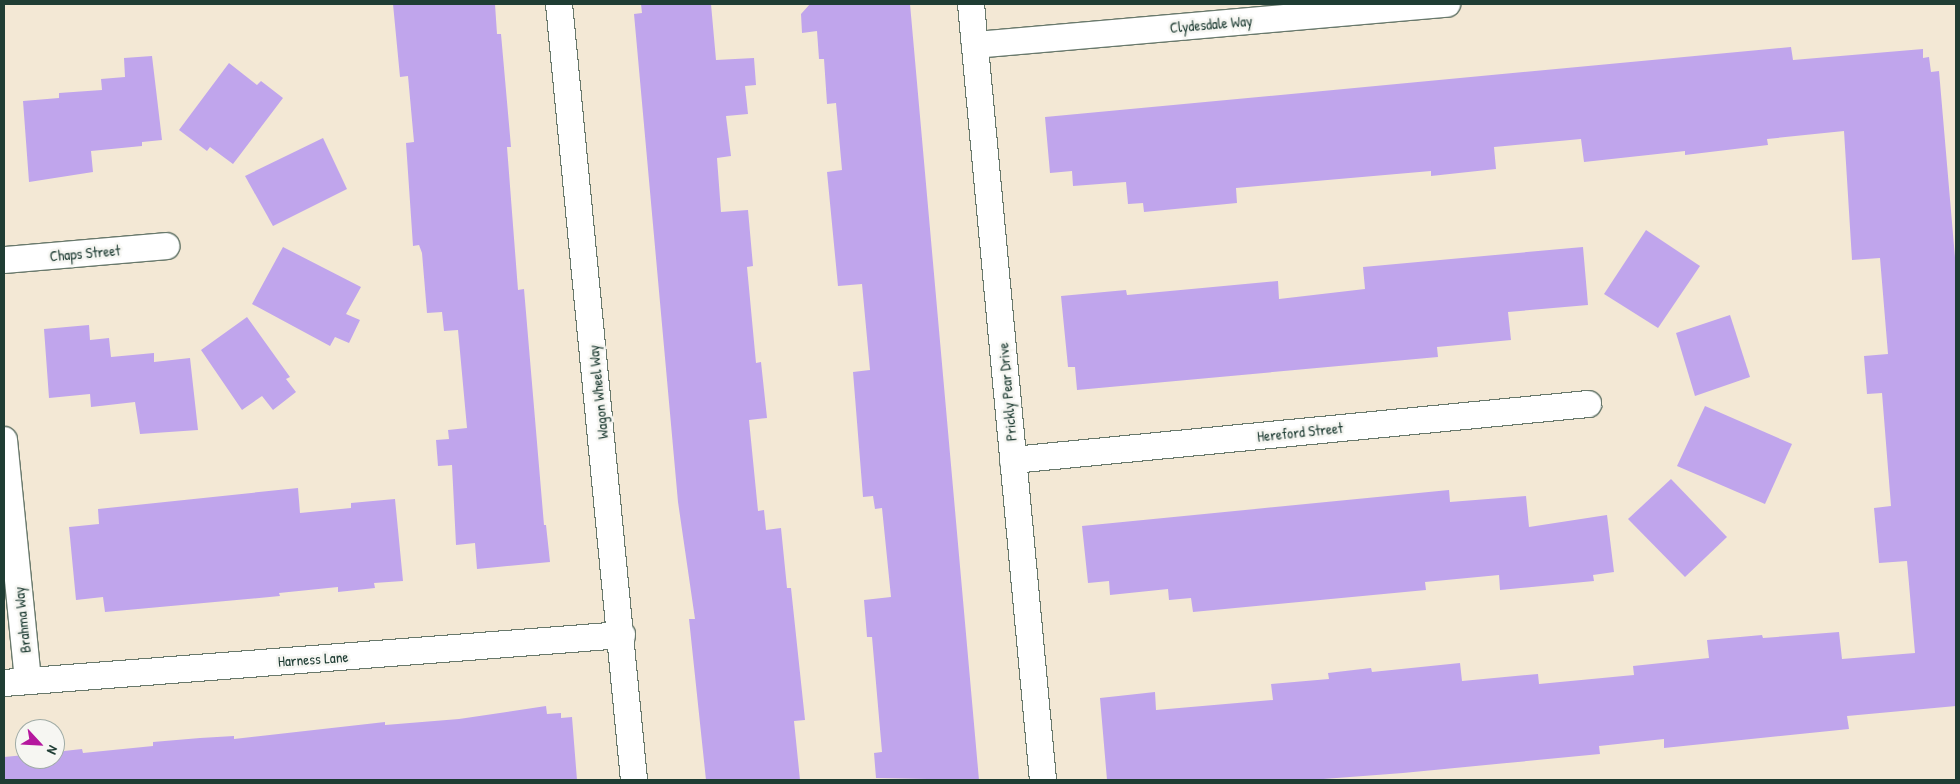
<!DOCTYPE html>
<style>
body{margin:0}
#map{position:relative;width:1960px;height:784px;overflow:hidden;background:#f3e8d5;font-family:"Patrick Hand",sans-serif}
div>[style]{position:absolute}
.building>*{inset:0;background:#c0a5ec}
.roads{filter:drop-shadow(1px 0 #69796c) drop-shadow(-1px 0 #69796c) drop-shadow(0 1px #69796c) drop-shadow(0 -1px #69796c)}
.street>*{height:26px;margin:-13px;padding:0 13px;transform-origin:13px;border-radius:13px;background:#fff}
span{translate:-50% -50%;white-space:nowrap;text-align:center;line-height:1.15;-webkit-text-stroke:5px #f6f6f2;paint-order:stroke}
.street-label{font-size:15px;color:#1f3d34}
.frame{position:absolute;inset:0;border:5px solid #1f3d34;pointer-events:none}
.north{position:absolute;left:15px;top:719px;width:50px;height:50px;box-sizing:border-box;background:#f6f6f2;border:1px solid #a0aca6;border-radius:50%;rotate:115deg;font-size:14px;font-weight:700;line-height:20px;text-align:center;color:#1f3d34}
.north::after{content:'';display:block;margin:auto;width:18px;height:22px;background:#b5179e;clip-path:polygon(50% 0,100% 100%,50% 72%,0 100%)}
</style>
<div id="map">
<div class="building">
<div style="clip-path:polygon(393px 4px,495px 4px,497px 34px,501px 34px,511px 147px,507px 147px,518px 290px,524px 289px,544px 525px,546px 525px,550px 562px,477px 569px,475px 543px,456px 545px,452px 465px,438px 466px,436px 440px,449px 439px,448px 430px,467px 428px,458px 330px,444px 331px,442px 312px,427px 313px,422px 253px,419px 245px,413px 246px,406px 143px,414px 142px,408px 76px,400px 77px)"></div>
<div style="clip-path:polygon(641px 4px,711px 4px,716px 60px,754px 58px,756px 85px,745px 86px,748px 114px,726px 116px,731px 156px,717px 158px,721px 212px,748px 210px,753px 266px,747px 267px,756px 363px,761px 362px,767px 418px,749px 420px,758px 511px,764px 510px,766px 530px,781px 528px,787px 588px,791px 588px,805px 720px,794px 721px,800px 780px,706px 780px,689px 619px,695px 619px,678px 502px,634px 14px,642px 13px)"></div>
<div style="clip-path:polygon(810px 4px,910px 4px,979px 780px,876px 778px,874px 753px,882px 752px,872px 637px,867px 637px,864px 600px,891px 597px,882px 508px,875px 509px,873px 496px,863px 497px,853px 372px,870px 370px,862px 284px,838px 286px,827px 172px,842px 170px,836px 103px,827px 104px,824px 59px,819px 59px,817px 31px,802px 33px,801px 14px)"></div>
<div style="clip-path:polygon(1791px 47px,1793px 60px,1923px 49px,1923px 58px,1929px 57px,1931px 72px,1939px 71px,1956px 269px,1956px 706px,1847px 716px,1849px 729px,1664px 748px,1664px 739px,1599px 746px,1600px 754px,1403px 773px,1310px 780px,1107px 780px,1100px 698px,1155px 692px,1156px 710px,1273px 700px,1271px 684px,1329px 679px,1328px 673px,1371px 668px,1372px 672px,1460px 663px,1462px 681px,1538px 674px,1539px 684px,1634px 675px,1633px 666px,1709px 658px,1707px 640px,1762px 635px,1763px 638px,1839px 632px,1842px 659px,1915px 653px,1907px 561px,1879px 563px,1874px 508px,1891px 506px,1882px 393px,1867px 394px,1864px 356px,1888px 354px,1880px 258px,1852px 260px,1844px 131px,1767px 139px,1768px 145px,1685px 155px,1685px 151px,1584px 162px,1581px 139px,1494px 147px,1496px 169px,1431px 176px,1431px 171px,1236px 188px,1237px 203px,1144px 212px,1143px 203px,1128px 204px,1126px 182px,1073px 186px,1072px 171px,1050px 173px,1045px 117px)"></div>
<div style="clip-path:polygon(152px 56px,162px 140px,142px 142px,142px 146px,91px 151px,93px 172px,29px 182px,23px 101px,59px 98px,59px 93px,102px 90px,101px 79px,125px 77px,124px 58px)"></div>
<div style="clip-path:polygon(229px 63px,257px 85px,261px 81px,283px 98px,233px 164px,210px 147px,207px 151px,179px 130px)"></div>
<div style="clip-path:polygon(323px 138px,347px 189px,273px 226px,245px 176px)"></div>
<div style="clip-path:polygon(1646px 230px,1700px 266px,1658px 328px,1604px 294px)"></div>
<div style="clip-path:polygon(283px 247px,361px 287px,346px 314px,360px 320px,349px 343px,335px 337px,330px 346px,252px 304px)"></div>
<div style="clip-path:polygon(1583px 247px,1588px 305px,1508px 312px,1511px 340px,1437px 347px,1438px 357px,1077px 390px,1075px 367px,1068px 367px,1061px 296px,1126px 290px,1127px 295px,1278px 281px,1279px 299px,1365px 289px,1363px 267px)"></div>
<div style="clip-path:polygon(1730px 315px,1750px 377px,1695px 396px,1676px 333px)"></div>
<div style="clip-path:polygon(247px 317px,290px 377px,286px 379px,296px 392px,273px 410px,262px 396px,242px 410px,201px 350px)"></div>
<div style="clip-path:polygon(89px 325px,90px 340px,109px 338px,111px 357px,154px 353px,154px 362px,190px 358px,198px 430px,140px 434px,135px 402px,91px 407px,90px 394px,49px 398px,44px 329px)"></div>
<div style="clip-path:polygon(1705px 406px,1792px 444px,1765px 504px,1677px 466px)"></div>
<div style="clip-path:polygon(1671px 479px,1727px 537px,1685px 577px,1628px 519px)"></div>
<div style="clip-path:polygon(298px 488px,300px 513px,351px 508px,351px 503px,395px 499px,403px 581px,374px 583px,375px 588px,338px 592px,338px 587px,279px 593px,280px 596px,105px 612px,103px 597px,76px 600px,69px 527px,99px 524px,98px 509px)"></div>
<div style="clip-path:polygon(1449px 490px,1450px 502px,1526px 496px,1529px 527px,1607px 515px,1614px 572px,1593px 575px,1594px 581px,1500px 590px,1499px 575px,1425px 582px,1426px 590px,1193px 612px,1191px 598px,1169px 600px,1168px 589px,1110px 595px,1109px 581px,1088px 583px,1082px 526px)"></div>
<div style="clip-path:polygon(546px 706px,547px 714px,561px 713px,561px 718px,572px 717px,577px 780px,4px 780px,4px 757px,25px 755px,25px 759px,55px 759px,55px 752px,82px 749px,83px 753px,153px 746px,153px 742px,200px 738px,234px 736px,234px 739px,385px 722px,385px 725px,459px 719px)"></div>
</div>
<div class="roads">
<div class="street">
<div style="left:559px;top:4px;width:780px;rotate:84.48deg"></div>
<div style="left:971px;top:4px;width:779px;rotate:84.7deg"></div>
<div style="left:975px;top:45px;width:474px;rotate:-5deg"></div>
<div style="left:4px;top:260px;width:163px;rotate:-4.9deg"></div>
<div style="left:4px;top:440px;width:242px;rotate:84.3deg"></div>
<div style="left:1013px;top:460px;width:578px;rotate:-5.56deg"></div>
<div style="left:4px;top:683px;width:620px;rotate:-4.44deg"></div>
</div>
</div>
<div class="street-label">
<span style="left:1211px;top:24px;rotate:-5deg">Clydesdale Way</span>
<span style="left:85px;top:253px;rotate:-5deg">Chaps Street</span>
<span style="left:598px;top:392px;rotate:-96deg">Wagon Wheel Way</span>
<span style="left:1007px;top:392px;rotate:-95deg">Prickly Pear Drive</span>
<span style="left:1300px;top:432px;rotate:-6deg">Hereford Street</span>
<span style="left:22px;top:620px;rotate:-96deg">Brahma Way</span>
<span style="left:313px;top:659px;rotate:-4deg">Harness Lane</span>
</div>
<div class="frame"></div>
<div class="north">N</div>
</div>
